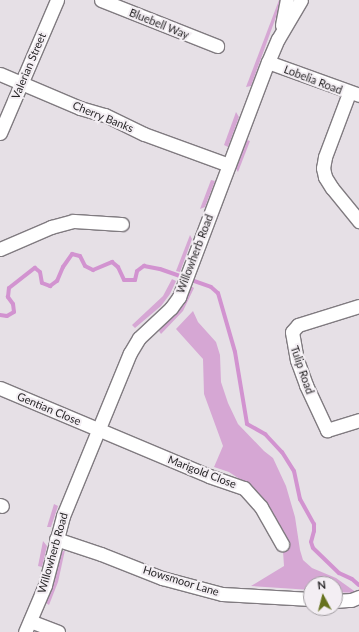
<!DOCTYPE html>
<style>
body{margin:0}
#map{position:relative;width:359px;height:632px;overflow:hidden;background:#e6e0e6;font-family:Lato,sans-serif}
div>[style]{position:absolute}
.green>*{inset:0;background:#d6a7d4}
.stream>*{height:4px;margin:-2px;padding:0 2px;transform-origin:2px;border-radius:2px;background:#d293d0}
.roads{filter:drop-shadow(1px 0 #807b80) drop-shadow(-1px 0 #807b80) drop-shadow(0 1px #807b80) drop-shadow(0 -1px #807b80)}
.minor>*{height:13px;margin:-6.5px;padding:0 6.5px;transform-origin:6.5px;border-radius:6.5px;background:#fff}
span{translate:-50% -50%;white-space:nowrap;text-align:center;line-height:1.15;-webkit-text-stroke:4px #f3eef3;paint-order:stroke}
.street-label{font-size:11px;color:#282628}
.north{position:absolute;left:303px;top:576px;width:40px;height:40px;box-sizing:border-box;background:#f3eef3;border:1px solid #a29ea2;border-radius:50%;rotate:353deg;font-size:11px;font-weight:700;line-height:16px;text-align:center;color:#282628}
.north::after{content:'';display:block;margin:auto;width:14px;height:18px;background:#66721d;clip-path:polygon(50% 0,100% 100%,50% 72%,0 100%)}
</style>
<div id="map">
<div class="green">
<div style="clip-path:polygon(279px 0,282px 0,280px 6px,251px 86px,246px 87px)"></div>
<div style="clip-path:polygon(236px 112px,239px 117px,228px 147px,224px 145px)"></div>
<div style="clip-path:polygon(247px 140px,250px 141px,238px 172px,236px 169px)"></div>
<div style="clip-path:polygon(211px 180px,215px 181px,205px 207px,200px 209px)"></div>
<div style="clip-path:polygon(190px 235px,192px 239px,180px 272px,176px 271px)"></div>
<div style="clip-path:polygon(172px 279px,176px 281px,170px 294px,161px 306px,135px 328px,132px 325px,163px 296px)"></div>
<div style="clip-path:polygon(191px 286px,194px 288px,183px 311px,161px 334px,159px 331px,183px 306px)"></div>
<div style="clip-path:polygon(193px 311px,198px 322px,216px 342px,220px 355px,221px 382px,228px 403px,238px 424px,264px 451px,273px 458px,286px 486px,295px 517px,300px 550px,303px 560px,312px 568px,336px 578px,357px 593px,335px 592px,335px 584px,311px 584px,311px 590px,251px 586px,284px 566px,283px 551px,286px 543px,253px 488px,229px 472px,214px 467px,223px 446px,204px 394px,203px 359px,176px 329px)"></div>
<div style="clip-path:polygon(54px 504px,58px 506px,51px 527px,47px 527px)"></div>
<div style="clip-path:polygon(43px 541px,47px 546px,42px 567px,38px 566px)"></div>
<div style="clip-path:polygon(65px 550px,58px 582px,49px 605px,46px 603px,62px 552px)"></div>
</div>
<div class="stream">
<div style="left:0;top:315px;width:7px;rotate:8deg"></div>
<div style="left:7px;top:316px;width:8px;rotate:-30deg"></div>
<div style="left:14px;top:312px;width:8px;rotate:-97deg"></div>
<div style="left:13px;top:304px;width:9px;rotate:-126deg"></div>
<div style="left:8px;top:297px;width:9px;rotate:-84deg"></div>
<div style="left:9px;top:288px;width:33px;rotate:-38deg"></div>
<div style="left:35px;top:268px;width:6px;rotate:39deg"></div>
<div style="left:40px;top:272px;width:11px;rotate:80deg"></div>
<div style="left:42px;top:283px;width:9px;rotate:21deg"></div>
<div style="left:50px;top:286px;width:9px;rotate:-36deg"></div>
<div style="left:57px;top:281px;width:15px;rotate:-67deg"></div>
<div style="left:63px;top:267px;width:16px;rotate:-55deg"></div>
<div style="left:72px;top:254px;width:8px;rotate:14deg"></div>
<div style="left:80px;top:256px;width:11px;rotate:63deg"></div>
<div style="left:85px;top:266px;width:9px;rotate:27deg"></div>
<div style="left:93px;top:270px;width:21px;rotate:-23deg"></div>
<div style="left:112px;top:262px;width:8px;rotate:40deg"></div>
<div style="left:118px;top:267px;width:14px;rotate:65deg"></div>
<div style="left:124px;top:280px;width:11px"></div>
<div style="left:135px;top:280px;width:9px;rotate:-77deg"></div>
<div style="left:137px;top:271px;width:9px;rotate:-36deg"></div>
<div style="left:144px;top:266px;width:16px;rotate:11deg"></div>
<div style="left:160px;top:269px;width:54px;rotate:19.4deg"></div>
<div style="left:211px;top:287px;width:9px;rotate:41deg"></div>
<div style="left:218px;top:293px;width:61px;rotate:73.9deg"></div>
<div style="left:235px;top:352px;width:73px;rotate:80.5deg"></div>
<div style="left:247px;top:424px;width:21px;rotate:29deg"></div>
<div style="left:265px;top:434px;width:25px;rotate:47deg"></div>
<div style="left:282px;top:452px;width:22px;rotate:58deg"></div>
<div style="left:294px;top:471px;width:29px;rotate:78deg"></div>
<div style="left:300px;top:499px;width:29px;rotate:61deg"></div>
<div style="left:314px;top:524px;width:7px;rotate:90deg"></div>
<div style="left:314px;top:531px;width:11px;rotate:105deg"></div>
<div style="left:311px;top:542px;width:6px;rotate:72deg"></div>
<div style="left:313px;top:548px;width:36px;rotate:44deg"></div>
<div style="left:339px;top:573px;width:14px;rotate:25deg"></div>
<div style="left:352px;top:579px;width:9px;rotate:41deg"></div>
</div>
<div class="roads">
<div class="minor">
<div style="left:101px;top:0;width:125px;rotate:21.6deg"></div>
<div style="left:282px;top:25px;width:25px;rotate:-79deg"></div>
<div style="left:268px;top:62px;width:97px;rotate:19.9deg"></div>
<div style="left:0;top:74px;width:87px;rotate:23deg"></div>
<div style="left:80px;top:108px;width:26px;rotate:16deg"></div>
<div style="left:105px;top:115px;width:43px;rotate:26deg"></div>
<div style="left:144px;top:134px;width:90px;rotate:20deg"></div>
<div style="left:349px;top:93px;width:68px;rotate:110.6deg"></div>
<div style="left:325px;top:157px;width:11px;rotate:100deg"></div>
<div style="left:323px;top:168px;width:9px;rotate:77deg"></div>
<div style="left:325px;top:177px;width:13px;rotate:58deg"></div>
<div style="left:332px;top:188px;width:43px;rotate:50.7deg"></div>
<div style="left:0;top:133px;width:145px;rotate:-66.8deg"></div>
<div style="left:0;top:249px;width:56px;rotate:-23.3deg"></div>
<div style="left:51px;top:227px;width:23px;rotate:-15deg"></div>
<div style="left:73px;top:221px;width:49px;rotate:3.5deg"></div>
<div style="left:359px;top:306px;width:64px;rotate:162.7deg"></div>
<div style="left:298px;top:325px;width:9px;rotate:131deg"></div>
<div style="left:292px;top:332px;width:28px;rotate:80deg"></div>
<div style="left:297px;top:360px;width:27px;rotate:70deg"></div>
<div style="left:306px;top:385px;width:50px;rotate:65deg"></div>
<div style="left:327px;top:430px;width:34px;rotate:-17deg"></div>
<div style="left:0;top:388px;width:227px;rotate:22.8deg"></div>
<div style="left:209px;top:476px;width:37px;rotate:19deg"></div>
<div style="left:244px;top:488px;width:25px;rotate:48deg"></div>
<div style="left:261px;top:507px;width:43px;rotate:60.4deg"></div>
<div style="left:0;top:505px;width:2px;rotate:27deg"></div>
<div style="left:56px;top:539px;width:47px;rotate:18.4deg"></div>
<div style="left:101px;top:554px;width:66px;rotate:21.5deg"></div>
<div style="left:162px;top:578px;width:62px;rotate:14.9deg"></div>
<div style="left:222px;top:594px;width:89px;rotate:3.2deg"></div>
<div style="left:335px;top:601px;width:16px;rotate:-4deg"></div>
<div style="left:351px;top:600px;width:9px;rotate:-21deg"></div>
<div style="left:30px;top:621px;width:30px;rotate:21deg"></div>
<div style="left:25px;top:632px;width:51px;rotate:-66.9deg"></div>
<div style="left:45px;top:585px;width:71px;rotate:-75.4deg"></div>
<div style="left:63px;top:516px;width:176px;rotate:-67.7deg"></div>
<div style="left:130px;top:353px;width:17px;rotate:-59deg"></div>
<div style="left:139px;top:338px;width:44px;rotate:-43.2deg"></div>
<div style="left:171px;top:308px;width:14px;rotate:-54deg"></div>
<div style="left:179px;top:297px;width:251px;rotate:-69.3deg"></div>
<div style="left:268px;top:62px;width:25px;rotate:-67deg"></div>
<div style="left:278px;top:39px;width:45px;rotate:-59.5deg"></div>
</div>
</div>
<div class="street-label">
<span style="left:159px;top:24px;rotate:22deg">Bluebell Way</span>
<span style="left:29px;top:66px;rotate:-67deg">Valerian Street</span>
<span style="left:313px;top:80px;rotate:21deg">Lobelia Road</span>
<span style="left:103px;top:117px;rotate:22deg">Cherry Banks</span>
<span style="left:195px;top:254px;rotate:-69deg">Willowherb Road</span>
<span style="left:302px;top:370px;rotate:71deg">Tulip Road</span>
<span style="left:49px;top:409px;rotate:23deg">Gentian Close</span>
<span style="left:202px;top:472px;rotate:21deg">Marigold Close</span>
<span style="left:53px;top:553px;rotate:-74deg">Willowherb Road</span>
<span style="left:181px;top:581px;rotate:17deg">Howsmoor Lane</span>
</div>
<div class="north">N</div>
</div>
